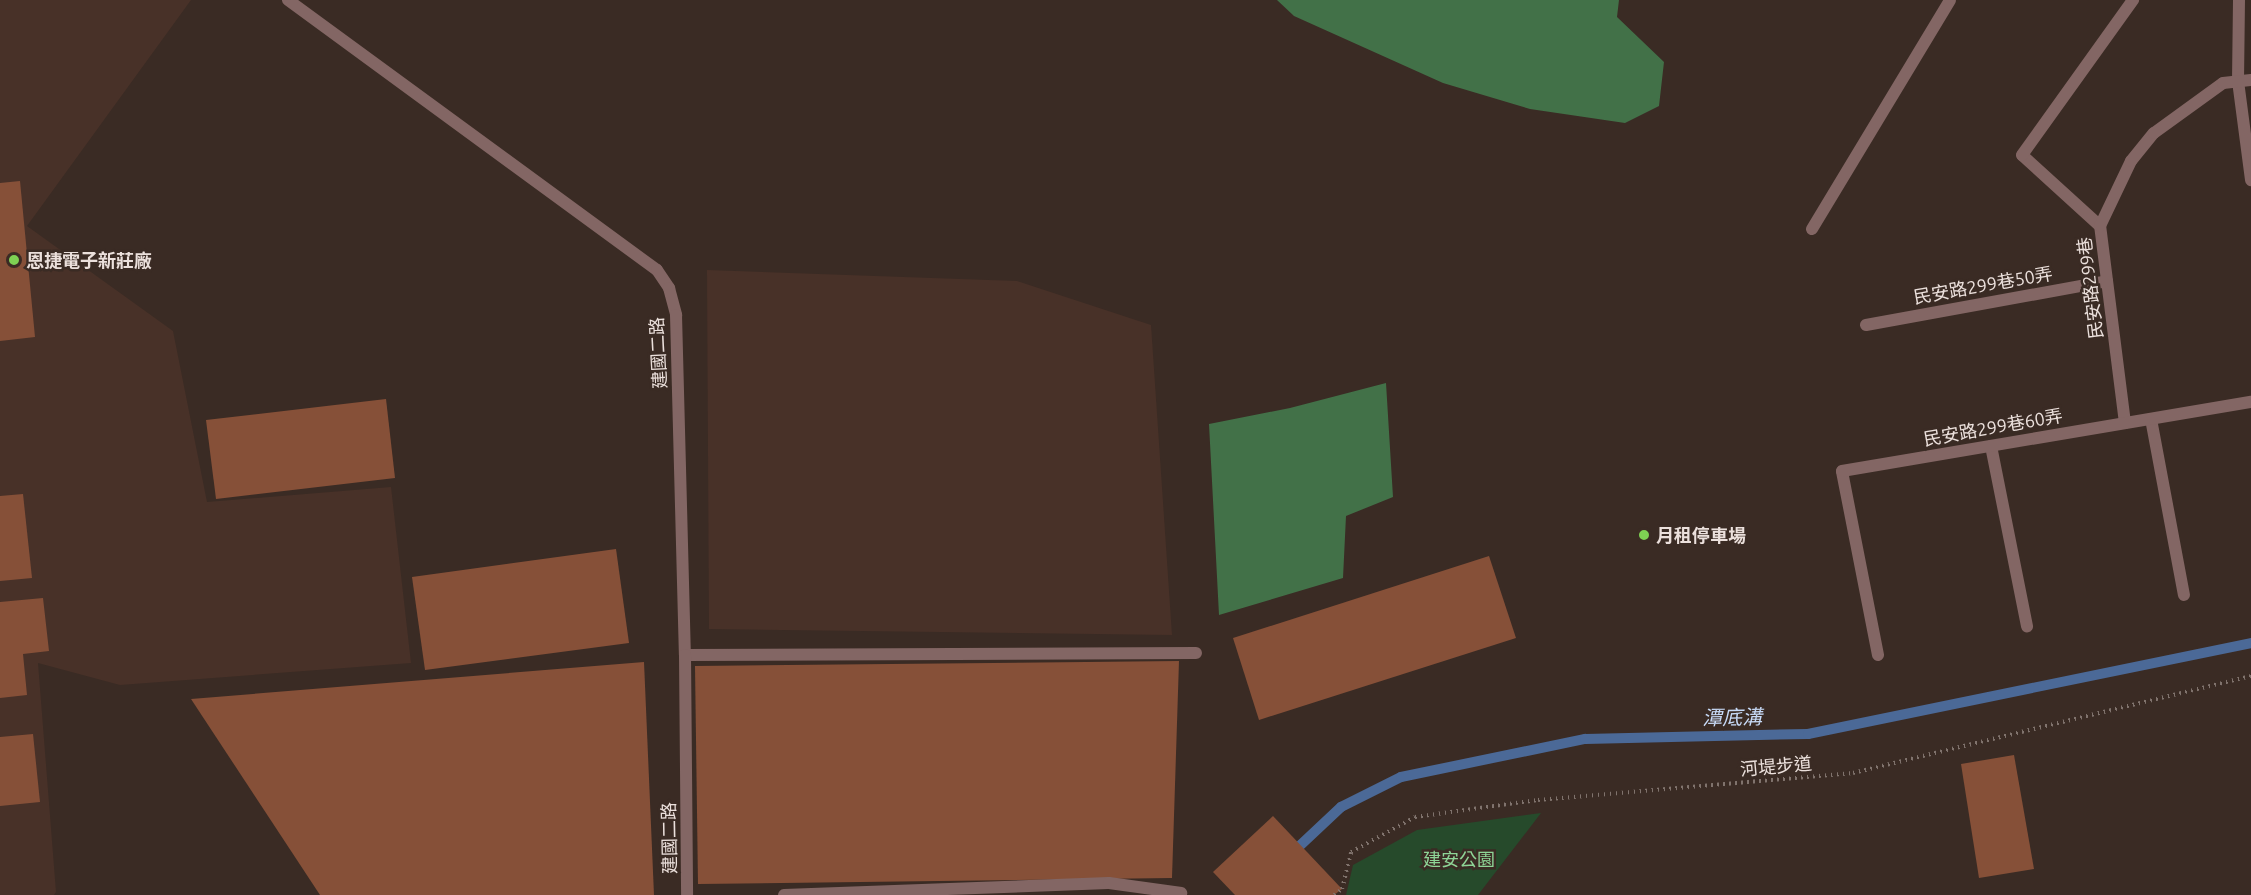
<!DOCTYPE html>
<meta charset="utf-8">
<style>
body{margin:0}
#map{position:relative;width:2251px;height:895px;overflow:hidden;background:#3a2b24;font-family:Ubuntu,"Noto Sans TC",sans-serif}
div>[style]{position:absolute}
.built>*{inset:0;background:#483128}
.green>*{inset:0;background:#264a2b}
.forest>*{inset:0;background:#427148}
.stream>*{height:10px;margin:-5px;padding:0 5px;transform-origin:5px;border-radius:5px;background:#4b6997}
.building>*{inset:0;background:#865038}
.path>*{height:4px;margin-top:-2px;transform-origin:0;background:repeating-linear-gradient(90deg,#80736d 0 1.5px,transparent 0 6px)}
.service>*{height:12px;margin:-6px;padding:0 6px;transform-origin:6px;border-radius:6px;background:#836664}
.minor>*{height:12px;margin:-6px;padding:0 6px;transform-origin:6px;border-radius:6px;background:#836664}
.dots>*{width:16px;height:16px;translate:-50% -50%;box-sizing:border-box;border:3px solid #3a2b24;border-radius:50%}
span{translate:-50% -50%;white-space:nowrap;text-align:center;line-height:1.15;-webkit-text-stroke:5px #3a2b24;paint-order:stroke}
.poi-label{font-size:18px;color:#ebe0dc;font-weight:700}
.left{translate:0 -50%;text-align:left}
.street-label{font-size:18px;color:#ebe0dc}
.park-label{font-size:18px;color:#8ed496}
.water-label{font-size:20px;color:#c7daf7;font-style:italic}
</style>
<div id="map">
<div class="built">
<div style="clip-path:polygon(0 0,191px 0,27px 226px,173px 331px,207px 502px,391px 487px,411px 663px,120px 685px,38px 663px,56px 892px,54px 895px,0 895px)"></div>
<div style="clip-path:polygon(707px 270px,1017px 281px,1151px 325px,1172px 635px,709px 629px)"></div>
</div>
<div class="green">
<div style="clip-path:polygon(1541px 813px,1478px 895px,1346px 895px,1353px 865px,1417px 830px)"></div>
</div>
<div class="forest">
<div style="clip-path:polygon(1277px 0,1619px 0,1617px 17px,1664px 62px,1659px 106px,1625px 123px,1530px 109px,1443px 83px,1294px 16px)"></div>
<div style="clip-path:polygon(1386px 383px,1393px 497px,1346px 516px,1343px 578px,1219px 615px,1209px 424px,1290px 408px)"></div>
</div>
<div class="stream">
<div style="left:1291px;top:854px;width:69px;rotate:-43.2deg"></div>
<div style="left:1341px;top:807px;width:67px;rotate:-26.6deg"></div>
<div style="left:1401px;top:777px;width:188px;rotate:-11.7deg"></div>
<div style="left:1585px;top:739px;width:223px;rotate:-1.3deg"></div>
<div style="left:1808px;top:734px;width:452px;rotate:-11.6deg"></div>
</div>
<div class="building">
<div style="clip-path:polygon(20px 181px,35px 337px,0 341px,0 183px)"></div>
<div style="clip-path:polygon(386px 399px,395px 478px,216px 499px,206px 420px)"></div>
<div style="clip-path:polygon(23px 494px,32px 578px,0 581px,0 496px)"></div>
<div style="clip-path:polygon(616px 549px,629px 643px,425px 670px,412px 577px)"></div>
<div style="clip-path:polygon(1489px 556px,1516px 638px,1259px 720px,1233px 638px)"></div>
<div style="clip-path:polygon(43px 598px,49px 651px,23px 654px,27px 695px,0 698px,0 602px)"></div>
<div style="clip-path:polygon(1179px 661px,1172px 878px,698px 884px,695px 666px)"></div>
<div style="clip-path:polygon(644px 662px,654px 895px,320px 895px,191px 699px)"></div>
<div style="clip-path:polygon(33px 734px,40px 802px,0 806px,0 737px)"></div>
<div style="clip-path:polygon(2014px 755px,2034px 869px,1979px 878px,1961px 764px)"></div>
<div style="clip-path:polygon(1273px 816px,1342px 889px,1334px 895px,1235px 895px,1213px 872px)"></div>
</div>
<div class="path">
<div style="left:1334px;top:895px;width:10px;rotate:-37deg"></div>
<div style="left:1342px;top:889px;width:38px;rotate:-76deg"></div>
<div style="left:1351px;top:852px;width:73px;rotate:-28.7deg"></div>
<div style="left:1415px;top:817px;width:124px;rotate:-7.9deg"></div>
<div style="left:1538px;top:800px;width:316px;rotate:-4.9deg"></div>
<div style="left:1853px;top:773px;width:410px;rotate:-13.7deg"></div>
</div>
<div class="service">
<div style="left:2239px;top:0;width:81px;rotate:90.7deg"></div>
<div style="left:2238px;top:81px;width:100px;rotate:82.5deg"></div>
<div style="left:2100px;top:226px;width:105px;rotate:-137.7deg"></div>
<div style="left:2022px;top:155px;width:191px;rotate:-54.4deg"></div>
<div style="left:1812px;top:229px;width:267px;rotate:-58.9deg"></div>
<div style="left:1866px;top:325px;width:245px;rotate:-10.3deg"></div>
<div style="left:2151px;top:419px;width:179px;rotate:79.4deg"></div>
<div style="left:2125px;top:423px;width:199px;rotate:-97.2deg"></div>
<div style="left:2100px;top:226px;width:72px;rotate:-64.5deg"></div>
<div style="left:2131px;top:161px;width:36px;rotate:-51deg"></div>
<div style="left:2154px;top:133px;width:85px;rotate:-35.9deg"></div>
<div style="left:2223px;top:83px;width:28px;rotate:-6deg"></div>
<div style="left:1991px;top:446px;width:184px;rotate:78.7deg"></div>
<div style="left:685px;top:655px;width:511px;rotate:-0.22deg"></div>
<div style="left:1878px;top:655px;width:187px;rotate:-101.1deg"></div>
<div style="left:1842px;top:471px;width:415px;rotate:-9.6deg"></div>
<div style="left:784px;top:895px;width:325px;rotate:-2.1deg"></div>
<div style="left:1109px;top:883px;width:73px;rotate:7.9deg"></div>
</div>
<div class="minor">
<div style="left:288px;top:0;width:457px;rotate:36.2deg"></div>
<div style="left:657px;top:270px;width:22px;rotate:56deg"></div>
<div style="left:669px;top:288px;width:28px;rotate:75deg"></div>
<div style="left:676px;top:315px;width:340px;rotate:88.5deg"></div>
<div style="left:685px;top:655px;width:240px;rotate:89.5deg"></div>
</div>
<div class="dots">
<div style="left:14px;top:260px;background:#7ed153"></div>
<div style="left:1644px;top:535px;background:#7ed153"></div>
</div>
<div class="poi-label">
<span class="left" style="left:26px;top:260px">恩捷電子新莊廠</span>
<span class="left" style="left:1656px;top:535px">月租停車場</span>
</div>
<div class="street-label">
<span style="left:1983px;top:285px;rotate:-10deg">民安路299巷50弄</span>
<span style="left:2090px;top:288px;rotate:-97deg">民安路299巷</span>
<span style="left:658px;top:353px;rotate:-93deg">建國二路</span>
<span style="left:1993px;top:427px;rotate:-10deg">民安路299巷60弄</span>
<span style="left:1776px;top:766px;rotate:-5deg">河堤步道</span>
<span style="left:669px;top:838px;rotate:-91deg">建國二路</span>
</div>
<div class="park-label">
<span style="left:1459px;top:859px">建安公園</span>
</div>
<div class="water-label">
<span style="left:1732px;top:717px;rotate:-1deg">潭底溝</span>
</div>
</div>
